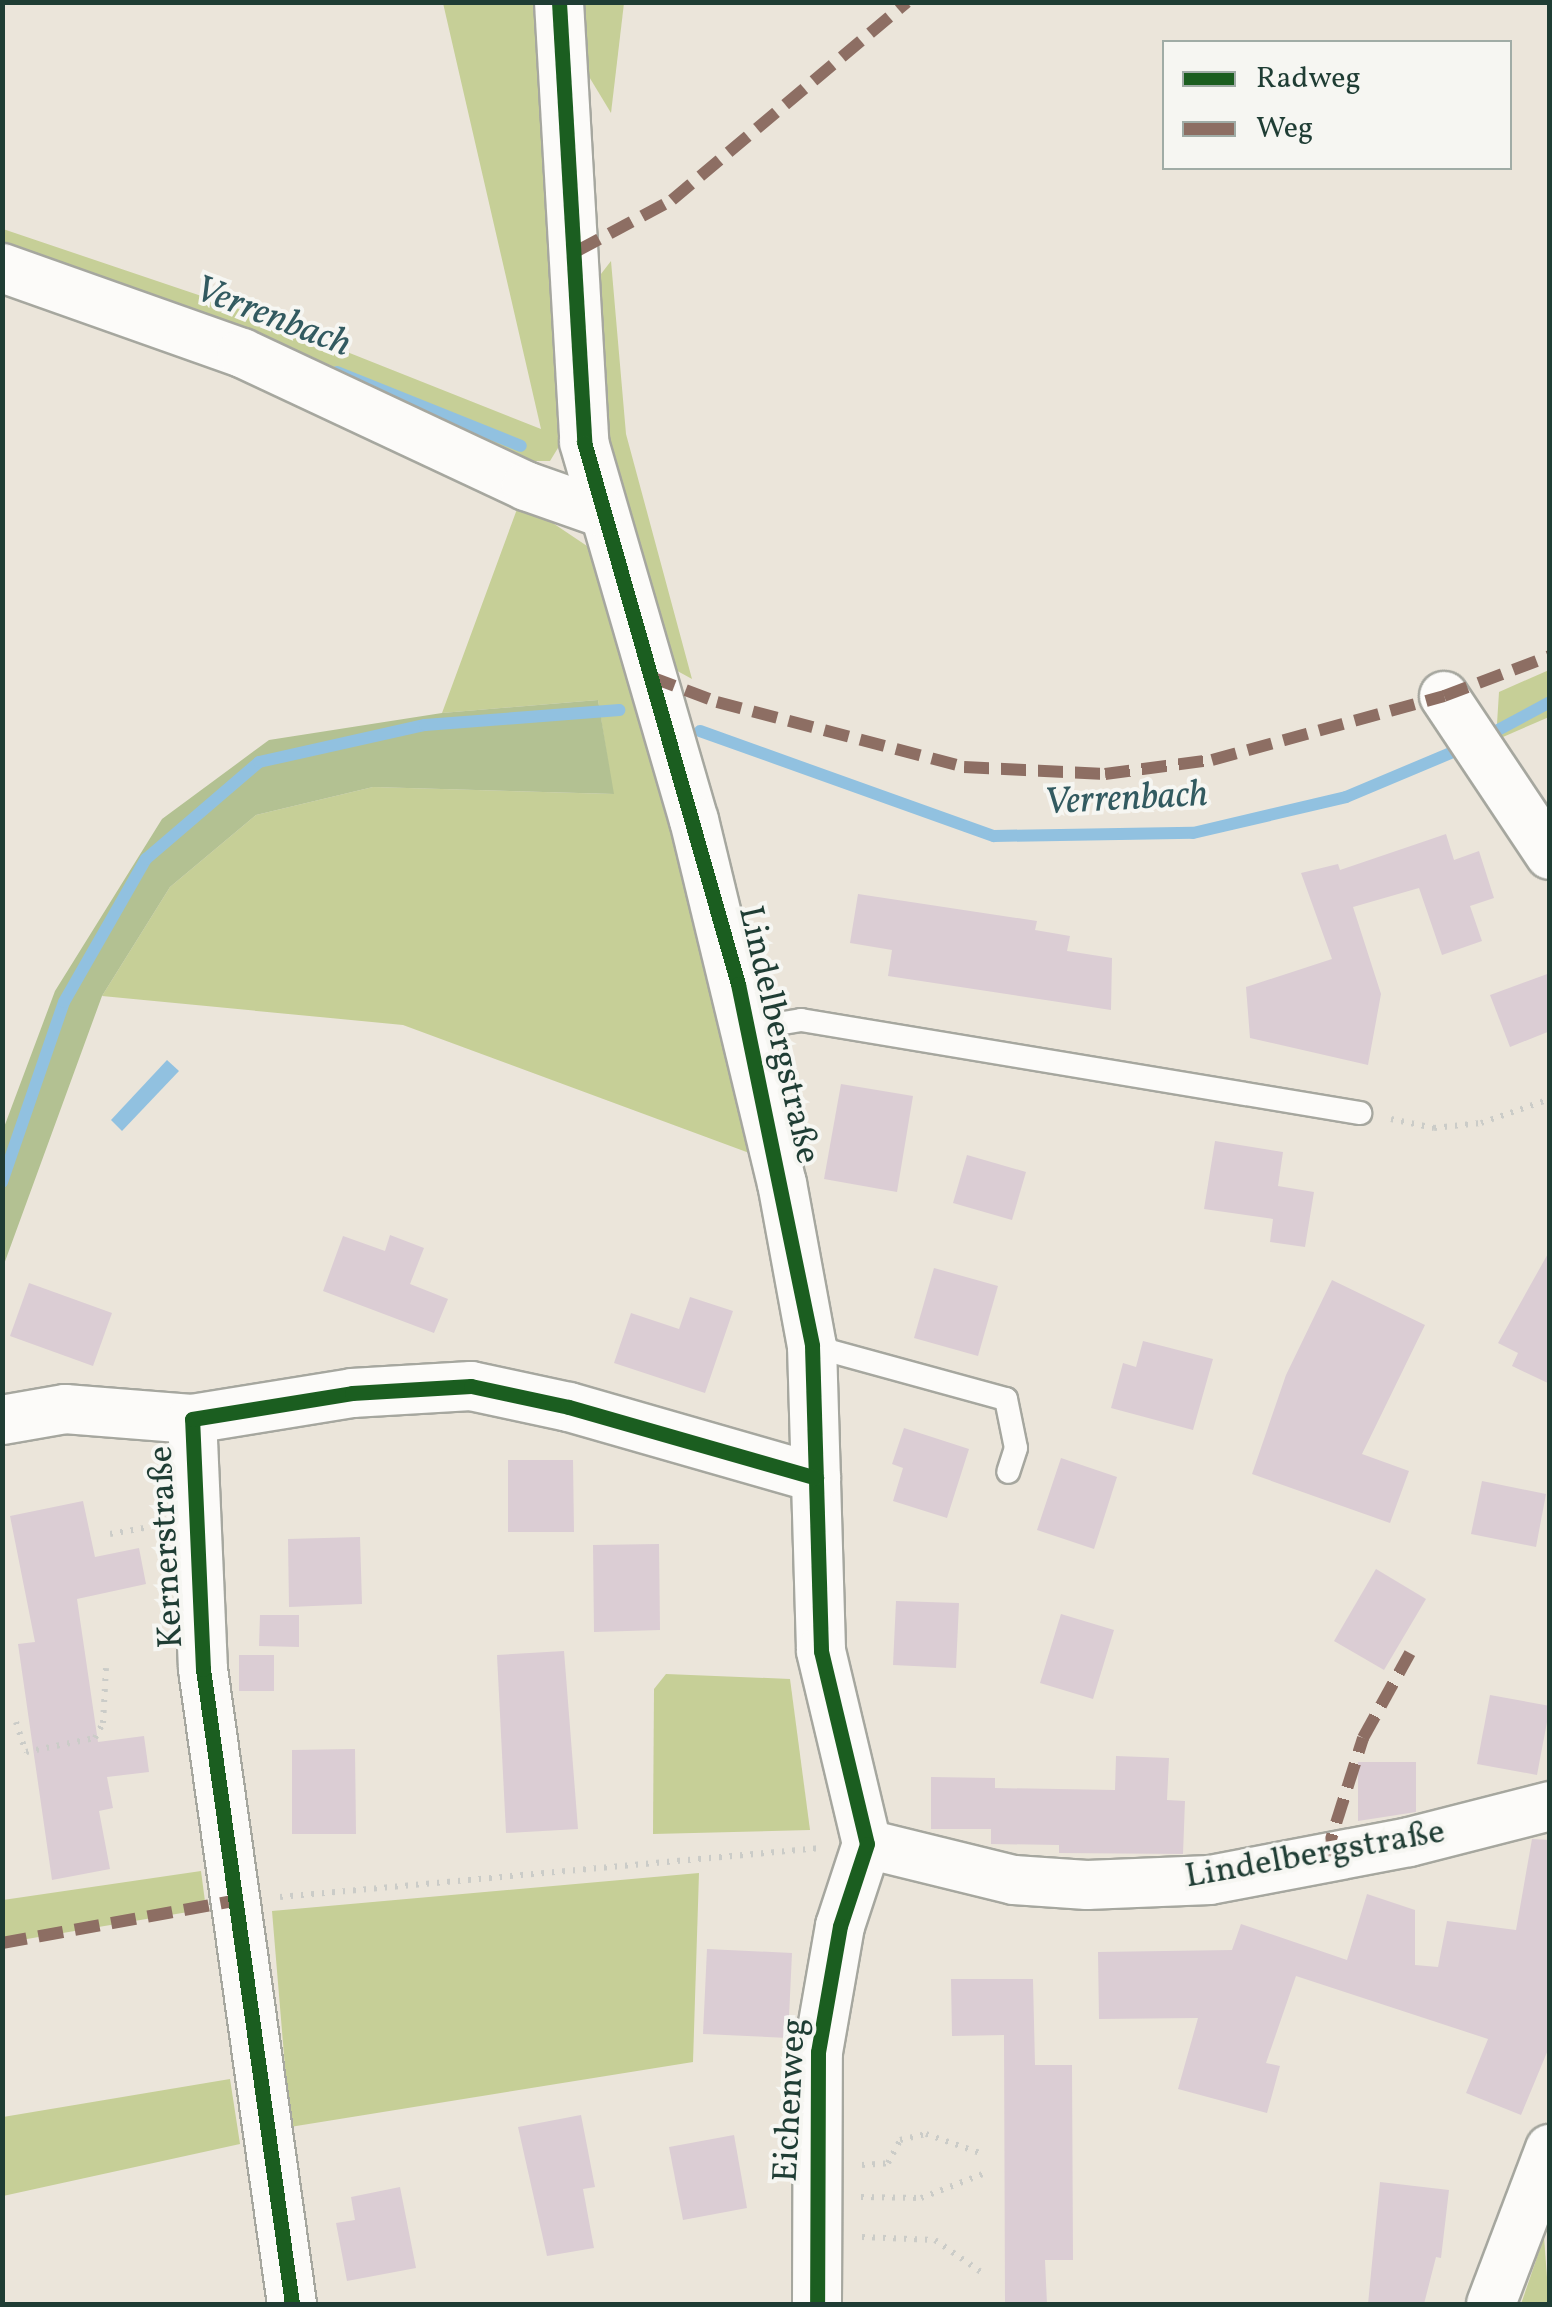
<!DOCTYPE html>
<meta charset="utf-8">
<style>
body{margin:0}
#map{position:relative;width:1552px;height:2307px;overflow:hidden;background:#ebe5da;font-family:Vollkorn,serif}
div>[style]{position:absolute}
.green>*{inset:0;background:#c6cf97}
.forest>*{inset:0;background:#b3c192}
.water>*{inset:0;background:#91c1e0}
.stream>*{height:12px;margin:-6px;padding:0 6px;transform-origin:6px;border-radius:6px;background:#91c1e0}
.building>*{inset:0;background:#dbcdd4}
.path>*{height:6px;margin-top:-3px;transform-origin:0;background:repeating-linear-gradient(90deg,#cbccc8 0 2.5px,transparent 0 10.5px)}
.roads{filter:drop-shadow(2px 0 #a6a79f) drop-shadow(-2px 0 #a6a79f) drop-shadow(0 2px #a6a79f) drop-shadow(0 -2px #a6a79f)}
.lane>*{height:22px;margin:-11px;padding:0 11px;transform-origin:11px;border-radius:11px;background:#fcfbf9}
.street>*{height:48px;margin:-24px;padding:0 24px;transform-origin:24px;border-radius:24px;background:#fcfbf9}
.quiet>*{height:12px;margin-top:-6px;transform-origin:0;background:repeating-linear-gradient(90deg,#8d6e63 0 25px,transparent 0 37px)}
.cycleway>*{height:15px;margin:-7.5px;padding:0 7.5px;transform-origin:7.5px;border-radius:7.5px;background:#1b5e20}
span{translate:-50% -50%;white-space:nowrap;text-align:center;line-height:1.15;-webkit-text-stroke:8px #f6f6f2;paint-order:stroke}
.street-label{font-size:35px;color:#1f3d34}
.water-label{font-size:38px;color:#325a60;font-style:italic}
.frame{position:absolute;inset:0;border:5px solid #1f3d34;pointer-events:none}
.legend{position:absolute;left:1162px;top:40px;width:350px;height:130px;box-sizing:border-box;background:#f6f6f2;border:2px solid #a0aca6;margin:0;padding:12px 18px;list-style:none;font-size:30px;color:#1f3d34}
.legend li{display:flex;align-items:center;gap:20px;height:50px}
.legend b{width:50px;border:2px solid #a0aca6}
</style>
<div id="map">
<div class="green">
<div style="clip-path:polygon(443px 3px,546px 3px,569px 430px,550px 461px,516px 461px,3px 259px,3px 229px,234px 307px,541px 429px)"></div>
<div style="clip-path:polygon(576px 3px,624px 3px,611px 113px,585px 70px)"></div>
<div style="clip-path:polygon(611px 261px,626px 434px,692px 679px,661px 662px,602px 439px,594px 283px)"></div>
<div style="clip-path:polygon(520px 501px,590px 548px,677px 805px,752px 1154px,403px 1025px,102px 996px,170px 887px,256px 815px,373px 787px,613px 794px,598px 700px,442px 713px)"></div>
<div style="clip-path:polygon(1549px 670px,1549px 717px,1496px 740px,1499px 692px)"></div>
<div style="clip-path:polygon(666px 1674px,790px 1679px,810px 1830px,653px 1834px,654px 1689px)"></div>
<div style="clip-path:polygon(201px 1871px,206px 1909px,3px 1943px,3px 1900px)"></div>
<div style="clip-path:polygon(699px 1873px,693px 2062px,290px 2127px,272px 1911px)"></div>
<div style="clip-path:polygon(230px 2079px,240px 2144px,3px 2196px,3px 2117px)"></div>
<div style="clip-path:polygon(1544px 2237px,1549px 2304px,1521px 2304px)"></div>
</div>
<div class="forest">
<div style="clip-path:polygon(598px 700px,614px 794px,373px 787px,256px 815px,170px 887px,102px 996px,3px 1267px,3px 1130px,55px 991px,162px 819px,269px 740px,442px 713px)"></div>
</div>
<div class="water">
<div style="clip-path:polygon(167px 1060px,179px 1071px,122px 1131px,111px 1120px)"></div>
</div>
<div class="stream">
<div style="left:337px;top:372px;width:198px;rotate:21.9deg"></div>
<div style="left:700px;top:731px;width:312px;rotate:19.7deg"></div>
<div style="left:994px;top:836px;width:199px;rotate:-0.9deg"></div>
<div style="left:1193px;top:833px;width:157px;rotate:-13.2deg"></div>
<div style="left:1346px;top:797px;width:129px;rotate:-22.8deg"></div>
<div style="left:1483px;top:738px;width:76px;rotate:-28.2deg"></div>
<div style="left:2px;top:1182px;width:190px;rotate:-71deg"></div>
<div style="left:64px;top:1002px;width:165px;rotate:-60.2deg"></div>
<div style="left:146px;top:859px;width:149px;rotate:-40.6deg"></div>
<div style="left:259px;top:762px;width:170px;rotate:-12.6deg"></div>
<div style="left:425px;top:725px;width:195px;rotate:-4.4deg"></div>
</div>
<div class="building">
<div style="clip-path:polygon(1446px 834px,1454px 860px,1479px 851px,1494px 898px,1470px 906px,1482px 941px,1442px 955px,1419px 888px,1353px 907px,1381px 994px,1368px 1065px,1250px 1038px,1246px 987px,1332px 959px,1301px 873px,1338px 864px,1340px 870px)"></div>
<div style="clip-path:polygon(858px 894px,1037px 921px,1035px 930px,1070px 936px,1067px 951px,1112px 958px,1111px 1010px,888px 976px,892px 950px,850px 943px)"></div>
<div style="clip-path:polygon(1550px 973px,1550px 1031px,1510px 1047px,1490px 995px)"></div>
<div style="clip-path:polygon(841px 1084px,913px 1096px,897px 1192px,824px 1179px)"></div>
<div style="clip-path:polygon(1215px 1141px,1283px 1152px,1278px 1186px,1314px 1192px,1305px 1247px,1270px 1242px,1273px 1219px,1204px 1209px)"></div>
<div style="clip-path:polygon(967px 1155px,1026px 1172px,1012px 1220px,953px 1203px)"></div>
<div style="clip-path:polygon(390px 1235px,424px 1248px,410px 1284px,448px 1299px,434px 1333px,323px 1291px,343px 1236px,385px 1251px)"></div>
<div style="clip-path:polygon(1550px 1250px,1550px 1384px,1512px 1366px,1518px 1353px,1498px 1343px)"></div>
<div style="clip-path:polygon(934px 1268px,998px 1286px,978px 1356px,914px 1338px)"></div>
<div style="clip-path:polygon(1332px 1280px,1425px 1325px,1362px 1454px,1409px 1471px,1390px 1523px,1252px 1474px,1286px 1375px)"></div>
<div style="clip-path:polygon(29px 1283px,112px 1313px,93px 1366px,10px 1336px)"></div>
<div style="clip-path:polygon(690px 1297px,733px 1311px,705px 1393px,614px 1363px,631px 1313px,679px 1329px)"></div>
<div style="clip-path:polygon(1143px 1341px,1213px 1359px,1193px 1430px,1111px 1408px,1123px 1363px,1136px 1367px)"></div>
<div style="clip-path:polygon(904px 1428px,969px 1449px,947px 1518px,893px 1501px,903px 1468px,892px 1464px)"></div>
<div style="clip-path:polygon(1061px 1458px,1117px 1477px,1094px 1549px,1037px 1530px)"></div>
<div style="clip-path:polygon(508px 1460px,573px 1460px,574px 1532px,508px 1532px)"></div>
<div style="clip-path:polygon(1482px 1481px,1546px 1494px,1536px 1547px,1471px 1534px)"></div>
<div style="clip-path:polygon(83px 1501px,95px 1557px,139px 1548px,146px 1584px,77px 1599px,98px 1742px,144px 1736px,149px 1772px,107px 1777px,113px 1808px,99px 1811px,110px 1869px,52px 1880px,18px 1644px,35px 1642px,10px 1516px)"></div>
<div style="clip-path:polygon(360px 1537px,362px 1604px,289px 1607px,288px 1539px)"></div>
<div style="clip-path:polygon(659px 1544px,660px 1630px,594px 1632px,593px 1545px)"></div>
<div style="clip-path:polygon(1376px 1569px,1426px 1599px,1384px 1670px,1334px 1641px)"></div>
<div style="clip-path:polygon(896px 1601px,959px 1603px,956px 1668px,893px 1665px)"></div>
<div style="clip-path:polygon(1061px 1614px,1114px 1630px,1093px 1699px,1040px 1683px)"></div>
<div style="clip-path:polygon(260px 1615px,299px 1615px,299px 1647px,259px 1646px)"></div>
<div style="clip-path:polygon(564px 1651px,578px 1829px,506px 1833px,497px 1655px)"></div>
<div style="clip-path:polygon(239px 1655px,274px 1655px,274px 1691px,239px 1691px)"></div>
<div style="clip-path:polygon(1490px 1695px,1550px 1706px,1537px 1775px,1477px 1764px)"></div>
<div style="clip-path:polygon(355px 1749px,356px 1834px,292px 1834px,292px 1750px)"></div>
<div style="clip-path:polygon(1116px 1756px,1169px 1758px,1167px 1800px,1185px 1801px,1183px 1854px,1059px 1853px,1059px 1845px,991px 1844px,991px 1829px,931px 1829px,931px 1777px,995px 1778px,995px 1788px,1115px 1790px)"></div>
<div style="clip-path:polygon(1358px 1762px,1416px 1762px,1416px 1812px,1358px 1821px)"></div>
<div style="clip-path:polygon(1532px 1839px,1550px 1840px,1550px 2045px,1521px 2115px,1466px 2093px,1488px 2039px,1296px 1976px,1266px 2063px,1280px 2066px,1267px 2113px,1178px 2089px,1198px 2018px,1099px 2019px,1098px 1952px,1232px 1950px,1241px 1924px,1347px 1960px,1367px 1894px,1415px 1910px,1415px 1965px,1438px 1967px,1447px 1921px,1516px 1930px)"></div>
<div style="clip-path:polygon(707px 1949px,792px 1953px,788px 2038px,703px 2034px)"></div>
<div style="clip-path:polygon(951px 1979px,1033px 1979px,1035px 2065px,1072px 2065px,1073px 2260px,1045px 2260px,1047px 2304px,1005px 2304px,1004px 2035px,952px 2036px)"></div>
<div style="clip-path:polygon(581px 2115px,595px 2187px,583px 2189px,594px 2248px,547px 2256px,518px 2127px)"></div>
<div style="clip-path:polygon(734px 2135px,747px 2208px,683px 2220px,669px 2147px)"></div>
<div style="clip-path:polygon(1380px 2182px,1449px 2190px,1441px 2258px,1436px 2257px,1424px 2304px,1368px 2304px)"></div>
<div style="clip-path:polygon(400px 2187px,416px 2268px,347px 2281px,336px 2223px,355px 2220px,351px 2197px)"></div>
</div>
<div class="path">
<div style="left:1391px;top:1119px;width:44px;rotate:11.8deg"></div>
<div style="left:1434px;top:1128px;width:47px;rotate:-6.1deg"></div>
<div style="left:1481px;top:1123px;width:73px;rotate:-19.2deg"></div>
<div style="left:110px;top:1534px;width:47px;rotate:-9.9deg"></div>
<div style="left:16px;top:1722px;width:32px;rotate:72deg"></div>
<div style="left:26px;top:1752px;width:70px;rotate:-11.5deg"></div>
<div style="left:95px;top:1738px;width:17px;rotate:-62deg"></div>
<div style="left:103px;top:1723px;width:55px;rotate:-86.9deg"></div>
<div style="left:280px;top:1897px;width:543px;rotate:-5.18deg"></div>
<div style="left:862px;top:2165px;width:26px;rotate:-4deg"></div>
<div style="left:888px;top:2163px;width:26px;rotate:-62deg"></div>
<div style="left:900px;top:2140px;width:27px;rotate:-13deg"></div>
<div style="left:926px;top:2134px;width:57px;rotate:19.4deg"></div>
<div style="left:861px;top:2197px;width:60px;rotate:1deg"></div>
<div style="left:921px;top:2198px;width:66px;rotate:-21.2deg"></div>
<div style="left:862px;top:2237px;width:73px;rotate:2.4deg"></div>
<div style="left:935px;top:2240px;width:56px;rotate:34.8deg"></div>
</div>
<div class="roads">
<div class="lane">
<div style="left:748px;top:1029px;width:54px;rotate:-9.6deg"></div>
<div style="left:801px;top:1020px;width:567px;rotate:9.45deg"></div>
<div style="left:812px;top:1346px;width:201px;rotate:15.3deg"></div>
<div style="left:1006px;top:1399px;width:50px;rotate:78.5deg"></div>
<div style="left:1016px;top:1448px;width:25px;rotate:108deg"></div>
</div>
<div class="street">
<div style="left:559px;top:2px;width:441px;rotate:86.7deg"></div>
<div style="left:584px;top:442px;width:394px;rotate:73.8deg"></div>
<div style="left:694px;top:820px;width:374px;rotate:76.4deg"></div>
<div style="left:782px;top:1183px;width:166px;rotate:79.6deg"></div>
<div style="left:812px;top:1346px;width:305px;rotate:88.3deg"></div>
<div style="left:821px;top:1651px;width:198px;rotate:76.6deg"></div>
<div style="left:2px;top:268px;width:255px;rotate:19.5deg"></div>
<div style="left:242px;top:353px;width:314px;rotate:25.1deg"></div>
<div style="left:526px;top:486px;width:78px;rotate:19.4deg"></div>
<div style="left:1444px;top:696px;width:191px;rotate:56.3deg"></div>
<div style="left:2px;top:1420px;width:64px;rotate:-9.9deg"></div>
<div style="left:65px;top:1409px;width:127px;rotate:4.5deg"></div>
<div style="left:867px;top:1844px;width:151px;rotate:13.8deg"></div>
<div style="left:1014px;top:1880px;width:73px;rotate:3.9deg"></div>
<div style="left:1087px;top:1885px;width:123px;rotate:-2.3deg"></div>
<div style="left:1210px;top:1880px;width:203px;rotate:-10.8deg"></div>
<div style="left:1409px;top:1842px;width:146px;rotate:-14.3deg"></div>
<div style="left:292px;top:2304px;width:641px;rotate:-97.98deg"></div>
<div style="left:203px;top:1669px;width:250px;rotate:-92.5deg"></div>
<div style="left:192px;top:1419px;width:162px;rotate:-9.2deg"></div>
<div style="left:352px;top:1393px;width:119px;rotate:-3.4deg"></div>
<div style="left:471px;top:1386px;width:100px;rotate:12.1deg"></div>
<div style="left:569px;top:1407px;width:257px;rotate:16deg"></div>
<div style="left:817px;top:2304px;width:252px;rotate:-89.8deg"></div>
<div style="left:818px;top:2052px;width:128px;rotate:-80.1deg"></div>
<div style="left:840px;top:1926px;width:86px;rotate:-71.8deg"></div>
<div style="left:1491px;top:2304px;width:166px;rotate:-69.2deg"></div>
</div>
</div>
<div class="quiet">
<div style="left:577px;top:251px;width:108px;rotate:-28.2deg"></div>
<div style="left:672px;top:200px;width:307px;rotate:-40.1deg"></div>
<div style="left:651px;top:677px;width:71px;rotate:20.7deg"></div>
<div style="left:717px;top:702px;width:255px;rotate:14.7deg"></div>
<div style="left:964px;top:767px;width:141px;rotate:2.8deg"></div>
<div style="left:1105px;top:774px;width:108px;rotate:-7.5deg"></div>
<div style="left:1212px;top:760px;width:241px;rotate:-15.4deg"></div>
<div style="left:1444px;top:696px;width:113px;rotate:-20.7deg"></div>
<div style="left:1325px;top:1858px;width:126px;rotate:-72.4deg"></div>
<div style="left:1363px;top:1738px;width:97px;rotate:-61.1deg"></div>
<div style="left:2px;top:1943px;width:235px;rotate:-10.3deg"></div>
</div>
<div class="cycleway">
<div style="left:559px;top:2px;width:441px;rotate:86.7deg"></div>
<div style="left:584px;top:442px;width:563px;rotate:74.14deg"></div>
<div style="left:738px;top:984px;width:369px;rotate:78.4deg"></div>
<div style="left:812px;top:1346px;width:305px;rotate:88.3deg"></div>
<div style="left:821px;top:1651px;width:198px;rotate:76.6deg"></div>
<div style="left:867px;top:1844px;width:86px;rotate:108.2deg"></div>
<div style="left:840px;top:1926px;width:128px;rotate:99.9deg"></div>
<div style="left:818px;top:2052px;width:252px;rotate:90.2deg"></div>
<div style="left:292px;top:2304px;width:641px;rotate:-97.98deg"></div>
<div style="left:203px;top:1669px;width:250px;rotate:-92.5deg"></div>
<div style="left:192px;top:1419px;width:162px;rotate:-9.2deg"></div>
<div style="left:352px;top:1393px;width:119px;rotate:-3.4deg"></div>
<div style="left:471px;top:1386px;width:100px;rotate:12.1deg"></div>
<div style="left:569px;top:1407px;width:257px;rotate:16deg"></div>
</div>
<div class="street-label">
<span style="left:778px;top:1035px;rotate:77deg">Lindelbergstraße</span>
<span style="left:167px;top:1547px;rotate:-93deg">Kernerstraße</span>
<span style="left:1315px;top:1855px;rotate:-10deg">Lindelbergstraße</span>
<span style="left:791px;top:2100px;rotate:-87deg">Eichenweg</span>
</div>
<div class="water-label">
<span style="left:272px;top:318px;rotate:21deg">Verrenbach</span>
<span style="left:1126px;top:800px;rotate:-3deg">Verrenbach</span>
</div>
<div class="frame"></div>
<ul class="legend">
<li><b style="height:12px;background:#1b5e20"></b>Radweg</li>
<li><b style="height:12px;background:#8d6e63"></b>Weg</li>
</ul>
</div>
